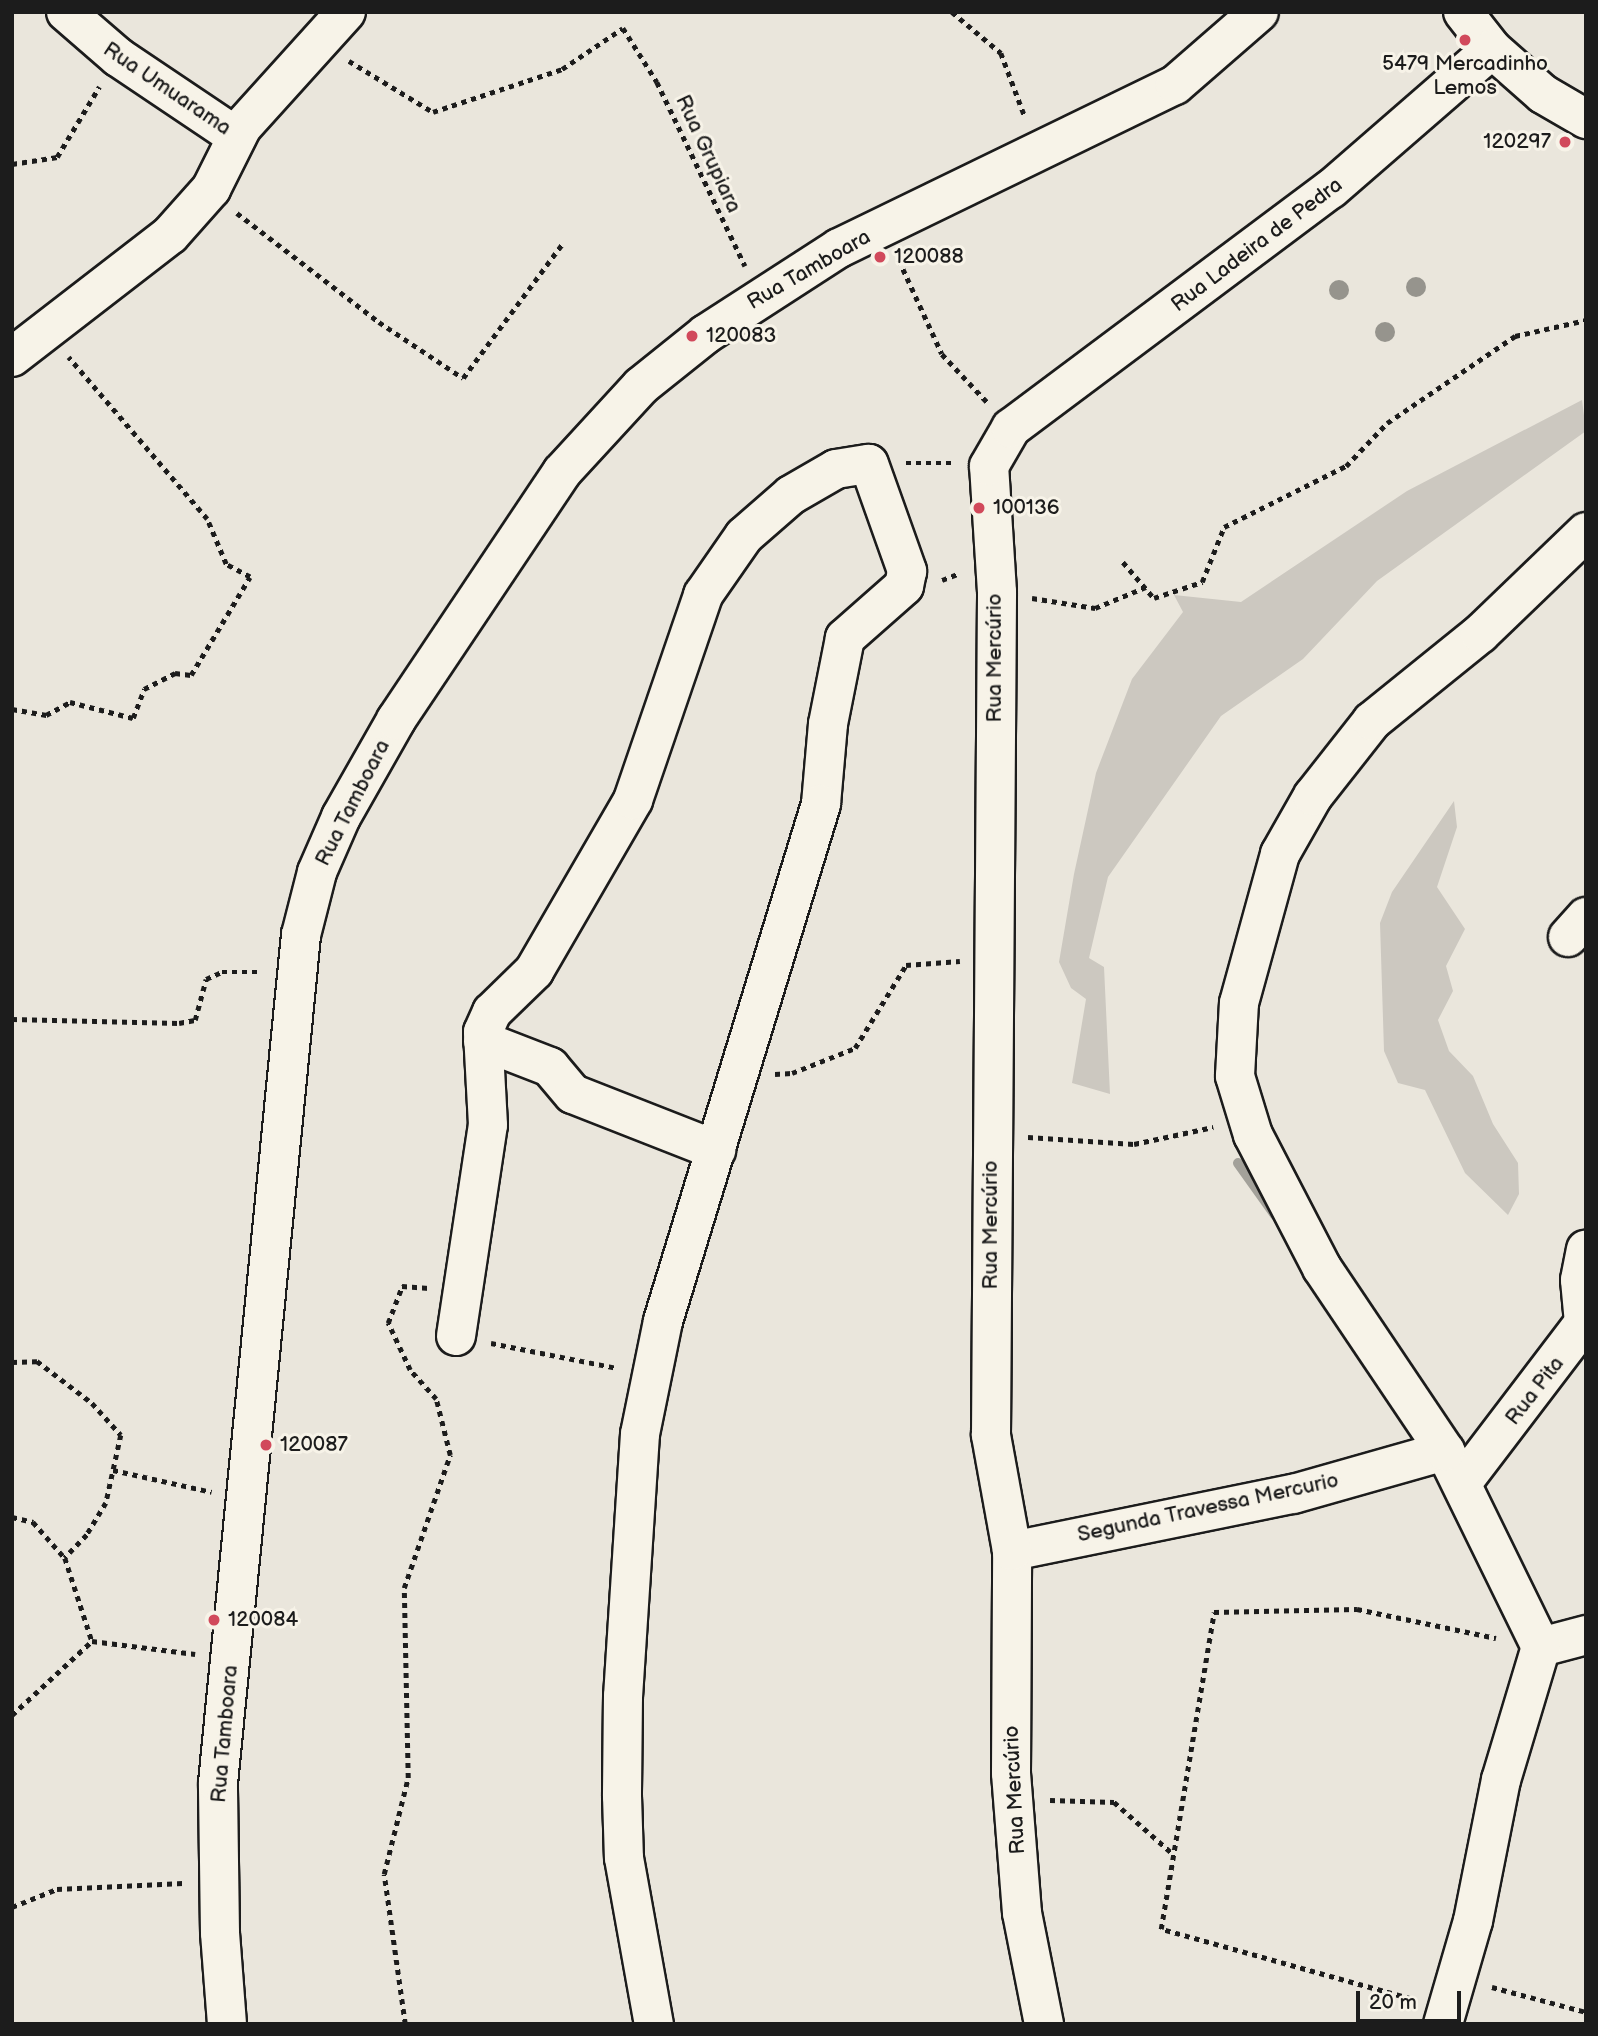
<!DOCTYPE html>
<meta charset="utf-8">
<style>
body{margin:0}
#map{position:relative;width:1598px;height:2036px;overflow:hidden;background:#eae6dc;font-family:"Balsamiq Sans",sans-serif}
div>[style]{position:absolute}
.green>*{inset:0;background:#ccc8c0}
.stream>*{height:10px;margin:-5px;padding:0 5px;transform-origin:5px;border-radius:5px;background:#a3a19a}
.path>*{height:4.5px;margin-top:-2.25px;transform-origin:0;background:repeating-linear-gradient(90deg,#1c1c1c 0 5px,transparent 0 10px)}
.roads{filter:drop-shadow(2px 0 #1c1c1c) drop-shadow(-2px 0 #1c1c1c) drop-shadow(0 2px #1c1c1c) drop-shadow(0 -2px #1c1c1c)}
.minor>*{height:38px;margin:-19px;padding:0 19px;transform-origin:19px;border-radius:19px;background:#f7f3e8}
.trees>*{width:20px;height:20px;margin:-10px;border-radius:50%;background:#96948d}
.dots>*{width:19px;height:19px;translate:-50% -50%;box-sizing:border-box;border:4px solid #f7f3e8;border-radius:50%}
span{translate:-50% -50%;white-space:nowrap;text-align:center;line-height:1.15;-webkit-text-stroke:6px #f7f3e8;paint-order:stroke}
.poi-label{font-size:21px;color:#1c1c1c}
.right{translate:-100% -50%;text-align:right}
.left{translate:0 -50%;text-align:left}
.street-label{font-size:21px;color:#1c1c1c}
.frame{position:absolute;inset:0;border:14px solid #1c1c1c;pointer-events:none}
.scale{position:absolute;left:1356px;top:1991px;width:105px;height:32px;box-sizing:border-box;border:4px solid #1c1c1c;border-top:0;padding-left:9px;font-size:21px;line-height:24px;white-space:nowrap;color:#1c1c1c;-webkit-text-stroke:5px #f7f3e8;paint-order:stroke}
</style>
<div id="map">
<div class="green">
<div style="clip-path:polygon(1582px 400px,1586px 431px,1377px 581px,1303px 659px,1221px 716px,1108px 877px,1089px 958px,1104px 967px,1110px 1094px,1072px 1083px,1086px 999px,1071px 988px,1059px 962px,1074px 874px,1096px 773px,1132px 679px,1183px 612px,1174px 595px,1241px 602px,1407px 491px)"></div>
<div style="clip-path:polygon(1454px 801px,1457px 827px,1437px 887px,1465px 929px,1446px 966px,1453px 991px,1438px 1020px,1449px 1051px,1473px 1076px,1493px 1124px,1518px 1163px,1519px 1194px,1508px 1215px,1465px 1173px,1425px 1090px,1398px 1083px,1384px 1051px,1380px 923px,1392px 892px)"></div>
</div>
<div class="stream">
<div style="left:1238px;top:1163px;width:64px;rotate:54.6deg"></div>
</div>
<div class="path">
<div style="left:952px;top:12px;width:64px;rotate:39.9deg"></div>
<div style="left:1001px;top:53px;width:68px;rotate:69.4deg"></div>
<div style="left:349px;top:61px;width:98px;rotate:31.3deg"></div>
<div style="left:433px;top:112px;width:136px;rotate:-18.4deg"></div>
<div style="left:562px;top:69px;width:73px;rotate:-33.9deg"></div>
<div style="left:623px;top:28px;width:64px;rotate:57.8deg"></div>
<div style="left:657px;top:82px;width:204px;rotate:64.4deg"></div>
<div style="left:12px;top:164px;width:46px;rotate:-8.8deg"></div>
<div style="left:57px;top:157px;width:82px;rotate:-59deg"></div>
<div style="left:237px;top:213px;width:179px;rotate:37.5deg"></div>
<div style="left:379px;top:322px;width:101px;rotate:33.7deg"></div>
<div style="left:463px;top:378px;width:167px;rotate:-53.5deg"></div>
<div style="left:899px;top:260px;width:103px;rotate:65.4deg"></div>
<div style="left:942px;top:354px;width:66px;rotate:46.8deg"></div>
<div style="left:906px;top:463px;width:48px"></div>
<div style="left:1123px;top:562px;width:48px;rotate:49.3deg"></div>
<div style="left:1154px;top:598px;width:51px;rotate:-18.4deg"></div>
<div style="left:1202px;top:582px;width:59px;rotate:-68.2deg"></div>
<div style="left:1224px;top:527px;width:136px;rotate:-26.6deg"></div>
<div style="left:1346px;top:466px;width:59px;rotate:-46.4deg"></div>
<div style="left:1387px;top:423px;width:155px;rotate:-34.2deg"></div>
<div style="left:1515px;top:336px;width:73px;rotate:-12.7deg"></div>
<div style="left:942px;top:580px;width:19px;rotate:-21deg"></div>
<div style="left:1032px;top:598px;width:64px;rotate:9deg"></div>
<div style="left:1095px;top:608px;width:55px;rotate:-22.4deg"></div>
<div style="left:12px;top:709px;width:35px;rotate:10deg"></div>
<div style="left:46px;top:715px;width:27px;rotate:-28deg"></div>
<div style="left:70px;top:702px;width:65px;rotate:14.3deg"></div>
<div style="left:133px;top:718px;width:31px;rotate:-69deg"></div>
<div style="left:144px;top:689px;width:35px;rotate:-27deg"></div>
<div style="left:175px;top:673px;width:16px;rotate:7deg"></div>
<div style="left:191px;top:675px;width:114px;rotate:-59deg"></div>
<div style="left:250px;top:577px;width:27px;rotate:-152deg"></div>
<div style="left:226px;top:564px;width:49px;rotate:-112.9deg"></div>
<div style="left:207px;top:519px;width:213px;rotate:-130.6deg"></div>
<div style="left:12px;top:1019px;width:167px;rotate:1.4deg"></div>
<div style="left:179px;top:1023px;width:16px;rotate:-11deg"></div>
<div style="left:195px;top:1020px;width:42px;rotate:-75deg"></div>
<div style="left:206px;top:979px;width:17px;rotate:-24deg"></div>
<div style="left:222px;top:972px;width:39px"></div>
<div style="left:775px;top:1074px;width:17px;rotate:-3deg"></div>
<div style="left:792px;top:1073px;width:68px;rotate:-21.6deg"></div>
<div style="left:855px;top:1048px;width:97px;rotate:-58.4deg"></div>
<div style="left:906px;top:965px;width:54px;rotate:-4.2deg"></div>
<div style="left:1028px;top:1137px;width:106px;rotate:3.8deg"></div>
<div style="left:1134px;top:1144px;width:81px;rotate:-12.1deg"></div>
<div style="left:491px;top:1343px;width:128px;rotate:11.2deg"></div>
<div style="left:12px;top:1362px;width:25px;rotate:-2deg"></div>
<div style="left:37px;top:1361px;width:69px;rotate:37.4deg"></div>
<div style="left:92px;top:1403px;width:43px;rotate:47.8deg"></div>
<div style="left:121px;top:1435px;width:70px;rotate:102.4deg"></div>
<div style="left:106px;top:1503px;width:37px;rotate:121deg"></div>
<div style="left:87px;top:1535px;width:32px;rotate:134deg"></div>
<div style="left:113px;top:1470px;width:101px;rotate:12.5deg"></div>
<div style="left:12px;top:1517px;width:22px;rotate:13deg"></div>
<div style="left:33px;top:1522px;width:48px;rotate:48.4deg"></div>
<div style="left:65px;top:1558px;width:87px;rotate:72deg"></div>
<div style="left:92px;top:1641px;width:104px;rotate:7.2deg"></div>
<div style="left:12px;top:1715px;width:109px;rotate:-42.8deg"></div>
<div style="left:1050px;top:1800px;width:64px;rotate:1.8deg"></div>
<div style="left:1114px;top:1802px;width:77px;rotate:41.3deg"></div>
<div style="left:12px;top:1907px;width:48px;rotate:-21.8deg"></div>
<div style="left:57px;top:1889px;width:126px;rotate:-2.7deg"></div>
<div style="left:1492px;top:1987px;width:97px;rotate:14.9deg"></div>
<div style="left:1411px;top:1999px;width:260px;rotate:-164.4deg"></div>
<div style="left:1161px;top:1929px;width:321px;rotate:-80.5deg"></div>
<div style="left:1214px;top:1612px;width:143px;rotate:-1.2deg"></div>
<div style="left:1357px;top:1609px;width:142px;rotate:11.8deg"></div>
<div style="left:405px;top:2024px;width:151px;rotate:-98deg"></div>
<div style="left:384px;top:1874px;width:99px;rotate:-76deg"></div>
<div style="left:408px;top:1778px;width:190px;rotate:-91.2deg"></div>
<div style="left:404px;top:1588px;width:141px;rotate:-70.9deg"></div>
<div style="left:450px;top:1455px;width:58px;rotate:-104deg"></div>
<div style="left:436px;top:1399px;width:39px;rotate:-132deg"></div>
<div style="left:410px;top:1370px;width:52px;rotate:-115.1deg"></div>
<div style="left:388px;top:1323px;width:40px;rotate:-69deg"></div>
<div style="left:402px;top:1286px;width:27px;rotate:4deg"></div>
</div>
<div class="roads">
<div class="minor">
<div style="left:66px;top:12px;width:69px;rotate:40.9deg"></div>
<div style="left:118px;top:57px;width:143px;rotate:33.9deg"></div>
<div style="left:1463px;top:12px;width:47px;rotate:51.9deg"></div>
<div style="left:1492px;top:49px;width:68px;rotate:41.4deg"></div>
<div style="left:1543px;top:94px;width:50px;rotate:30.2deg"></div>
<div style="left:12px;top:357px;width:200px;rotate:-37.7deg"></div>
<div style="left:170px;top:235px;width:62px;rotate:-48.3deg"></div>
<div style="left:211px;top:189px;width:69px;rotate:-63.4deg"></div>
<div style="left:242px;top:127px;width:155px;rotate:-47.9deg"></div>
<div style="left:1568px;top:937px;width:27px;rotate:-48deg"></div>
<div style="left:483px;top:1041px;width:72px;rotate:21.2deg"></div>
<div style="left:550px;top:1067px;width:35px;rotate:50deg"></div>
<div style="left:573px;top:1094px;width:154px;rotate:21.4deg"></div>
<div style="left:456px;top:1336px;width:213px;rotate:-81.4deg"></div>
<div style="left:488px;top:1125px;width:93px;rotate:-93.1deg"></div>
<div style="left:483px;top:1032px;width:22px;rotate:-66deg"></div>
<div style="left:492px;top:1012px;width:59px;rotate:-44.3deg"></div>
<div style="left:534px;top:971px;width:198px;rotate:-59.9deg"></div>
<div style="left:633px;top:800px;width:217px;rotate:-71.1deg"></div>
<div style="left:703px;top:595px;width:72px;rotate:-55.2deg"></div>
<div style="left:744px;top:536px;width:62px;rotate:-41.1deg"></div>
<div style="left:791px;top:495px;width:52px;rotate:-30deg"></div>
<div style="left:836px;top:469px;width:33px;rotate:-9deg"></div>
<div style="left:869px;top:464px;width:114px;rotate:70.4deg"></div>
<div style="left:907px;top:571px;width:15px;rotate:101deg"></div>
<div style="left:904px;top:586px;width:79px;rotate:138.6deg"></div>
<div style="left:845px;top:638px;width:88px;rotate:101.2deg"></div>
<div style="left:828px;top:724px;width:80px;rotate:95deg"></div>
<div style="left:821px;top:804px;width:541px;rotate:106.99deg"></div>
<div style="left:663px;top:1321px;width:115px;rotate:101.5deg"></div>
<div style="left:640px;top:1434px;width:263px;rotate:93.7deg"></div>
<div style="left:623px;top:1696px;width:100px;rotate:90.6deg"></div>
<div style="left:622px;top:1796px;width:62px;rotate:88.2deg"></div>
<div style="left:624px;top:1858px;width:169px;rotate:79.8deg"></div>
<div style="left:1462px;top:1483px;width:201px;rotate:-52.7deg"></div>
<div style="left:1584px;top:1323px;width:43px;rotate:-95.3deg"></div>
<div style="left:1580px;top:1280px;width:31px;rotate:-79deg"></div>
<div style="left:1012px;top:1551px;width:287px;rotate:-11.5deg"></div>
<div style="left:1293px;top:1494px;width:158px;rotate:-15.8deg"></div>
<div style="left:1541px;top:1647px;width:47px;rotate:-14.9deg"></div>
<div style="left:227px;top:2024px;width:91px;rotate:-94.4deg"></div>
<div style="left:220px;top:1933px;width:150px;rotate:-90.8deg"></div>
<div style="left:218px;top:1783px;width:852px;rotate:-84.41deg"></div>
<div style="left:301px;top:935px;width:65px;rotate:-75.7deg"></div>
<div style="left:317px;top:872px;width:60px;rotate:-66.4deg"></div>
<div style="left:341px;top:817px;width:112px;rotate:-60.4deg"></div>
<div style="left:396px;top:720px;width:298px;rotate:-56.2deg"></div>
<div style="left:562px;top:472px;width:117px;rotate:-47.4deg"></div>
<div style="left:641px;top:386px;width:83px;rotate:-38.7deg"></div>
<div style="left:706px;top:334px;width:158px;rotate:-32.9deg"></div>
<div style="left:839px;top:248px;width:373px;rotate:-25.9deg"></div>
<div style="left:1175px;top:85px;width:111px;rotate:-41deg"></div>
<div style="left:1044px;top:2024px;width:113px;rotate:-101.2deg"></div>
<div style="left:1022px;top:1913px;width:140px;rotate:-94.5deg"></div>
<div style="left:1011px;top:1773px;width:222px;rotate:-89.7deg"></div>
<div style="left:1012px;top:1551px;width:118px;rotate:-100.3deg"></div>
<div style="left:991px;top:1435px;width:843px;rotate:-89.59deg"></div>
<div style="left:997px;top:592px;width:126px;rotate:-93.6deg"></div>
<div style="left:989px;top:466px;width:44px;rotate:-59.9deg"></div>
<div style="left:1011px;top:428px;width:399px;rotate:-36.8deg"></div>
<div style="left:1331px;top:189px;width:213px;rotate:-41deg"></div>
<div style="left:1443px;top:2024px;width:107px;rotate:-73.8deg"></div>
<div style="left:1473px;top:1921px;width:144px;rotate:-78.8deg"></div>
<div style="left:1501px;top:1780px;width:139px;rotate:-73.3deg"></div>
<div style="left:1541px;top:1647px;width:218px;rotate:-116.1deg"></div>
<div style="left:1445px;top:1451px;width:220px;rotate:-123.9deg"></div>
<div style="left:1322px;top:1268px;width:150px;rotate:-117.4deg"></div>
<div style="left:1253px;top:1135px;width:62px;rotate:-107deg"></div>
<div style="left:1235px;top:1076px;width:73px;rotate:-86.9deg"></div>
<div style="left:1239px;top:1003px;width:155px;rotate:-74.6deg"></div>
<div style="left:1280px;top:854px;width:67px;rotate:-60.4deg"></div>
<div style="left:1313px;top:796px;width:95px;rotate:-51.8deg"></div>
<div style="left:1372px;top:721px;width:139px;rotate:-38.9deg"></div>
<div style="left:1480px;top:634px;width:147px;rotate:-43.9deg"></div>
</div>
</div>
<div class="trees">
<div style="left:1416px;top:287px"></div>
<div style="left:1339px;top:290px"></div>
<div style="left:1385px;top:332px"></div>
</div>
<div class="dots">
<div style="left:1465px;top:40px;background:#d1495b"></div>
<div style="left:1565px;top:142px;background:#d1495b"></div>
<div style="left:880px;top:257px;background:#d1495b"></div>
<div style="left:692px;top:336px;background:#d1495b"></div>
<div style="left:979px;top:508px;background:#d1495b"></div>
<div style="left:266px;top:1445px;background:#d1495b"></div>
<div style="left:214px;top:1620px;background:#d1495b"></div>
</div>
<div class="poi-label">
<span style="left:1465px;top:76px">5479 Mercadinho<br>Lemos</span>
<span class="right" style="left:1551px;top:142px">120297</span>
<span class="left" style="left:894px;top:257px">120088</span>
<span class="left" style="left:706px;top:336px">120083</span>
<span class="left" style="left:993px;top:508px">100136</span>
<span class="left" style="left:280px;top:1445px">120087</span>
<span class="left" style="left:228px;top:1620px">120084</span>
</div>
<div class="street-label">
<span style="left:167px;top:89px;rotate:34deg">Rua Umuarama</span>
<span style="left:708px;top:154px;rotate:65deg">Rua Grupiara</span>
<span style="left:1257px;top:245px;rotate:-37deg">Rua Ladeira de Pedra</span>
<span style="left:809px;top:270px;rotate:-30deg">Rua Tamboara</span>
<span style="left:995px;top:658px;rotate:-90deg">Rua Mercúrio</span>
<span style="left:353px;top:803px;rotate:-63deg">Rua Tamboara</span>
<span style="left:991px;top:1225px;rotate:-90deg">Rua Mercúrio</span>
<span style="left:1535px;top:1391px;rotate:-52deg">Rua Pita</span>
<span style="left:1208px;top:1508px;rotate:-12deg">Segunda Travessa Mercurio</span>
<span style="left:225px;top:1734px;rotate:-85deg">Rua Tamboara</span>
<span style="left:1015px;top:1790px;rotate:-93deg">Rua Mercúrio</span>
</div>
<div class="frame"></div>
<div class="scale">20 m</div>
</div>
